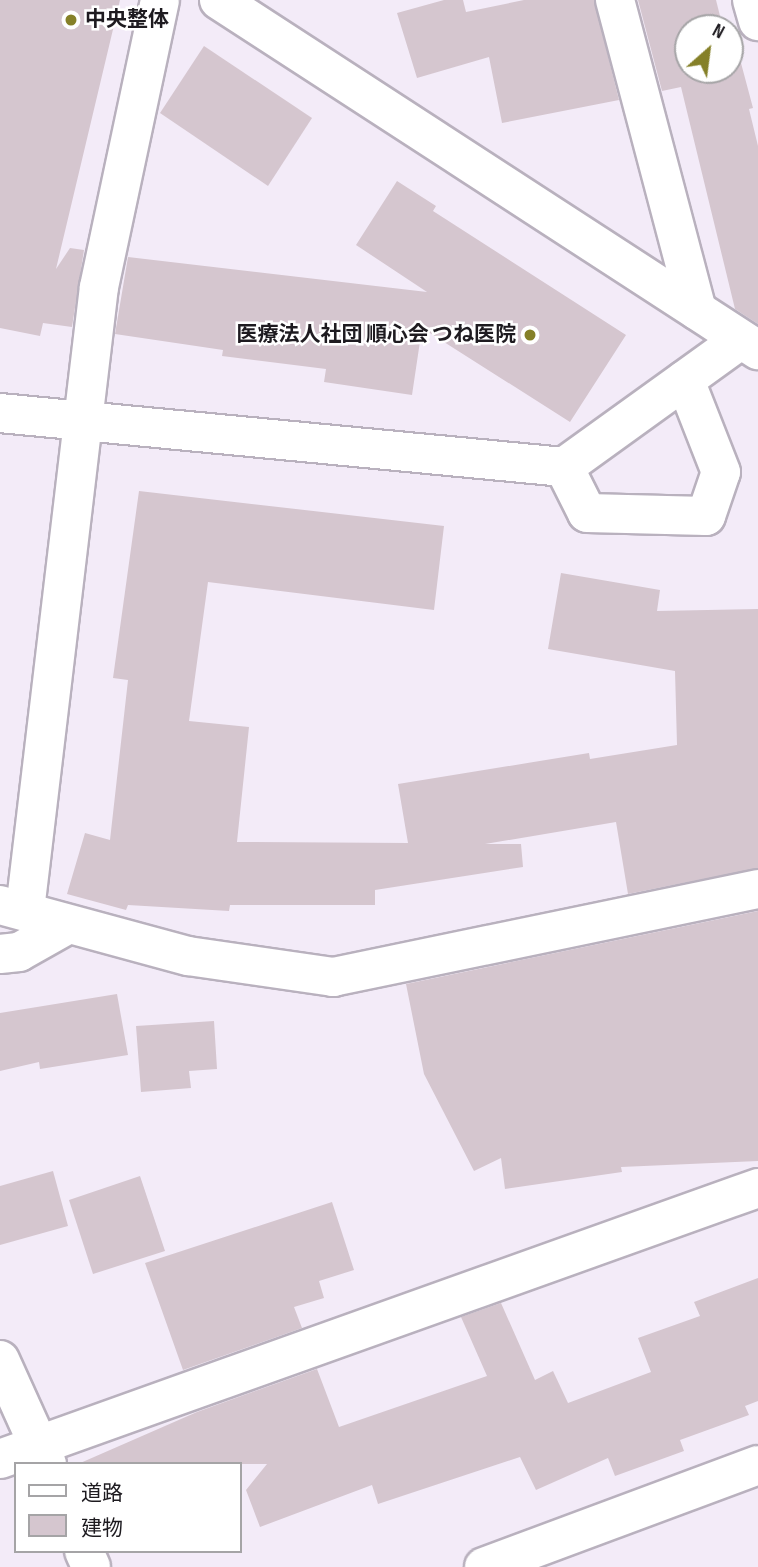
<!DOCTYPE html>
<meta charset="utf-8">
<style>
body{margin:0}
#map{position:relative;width:758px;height:1567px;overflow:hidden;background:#f3ebf8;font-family:"Sofia Sans Condensed","Noto Sans JP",sans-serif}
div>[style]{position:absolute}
.building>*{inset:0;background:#d5c6cf}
.roads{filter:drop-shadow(2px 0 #b9b1be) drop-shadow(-2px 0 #b9b1be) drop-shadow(0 2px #b9b1be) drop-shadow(0 -2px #b9b1be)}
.minor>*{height:38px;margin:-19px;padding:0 19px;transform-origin:19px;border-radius:19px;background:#fff}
.dots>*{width:19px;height:19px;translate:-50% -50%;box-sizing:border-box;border:4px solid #fff;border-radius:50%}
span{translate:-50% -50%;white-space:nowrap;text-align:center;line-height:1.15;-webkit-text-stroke:5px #fff;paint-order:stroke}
.poi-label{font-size:21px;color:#1e1b20;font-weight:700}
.left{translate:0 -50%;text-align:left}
.right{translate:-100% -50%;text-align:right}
.legend{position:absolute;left:14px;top:1462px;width:228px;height:91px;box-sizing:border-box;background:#fff;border:2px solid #a5a4a6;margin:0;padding:9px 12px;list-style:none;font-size:21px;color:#1e1b20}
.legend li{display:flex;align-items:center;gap:14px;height:35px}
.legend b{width:35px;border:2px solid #a5a4a6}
.north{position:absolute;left:674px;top:14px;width:70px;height:70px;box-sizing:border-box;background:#fff;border:2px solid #a5a4a6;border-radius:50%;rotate:28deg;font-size:19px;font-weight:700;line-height:28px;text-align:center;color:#1e1b20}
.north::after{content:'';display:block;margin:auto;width:24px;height:32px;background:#858028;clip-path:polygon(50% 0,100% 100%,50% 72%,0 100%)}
</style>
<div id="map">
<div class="building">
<div style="clip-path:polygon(0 0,120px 0,56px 269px,70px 248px,84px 250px,72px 327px,43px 323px,40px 336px,0 328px)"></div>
<div style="clip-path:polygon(444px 0,463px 0,466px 12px,524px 0,594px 0,619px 100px,502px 123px,489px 57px,417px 78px,397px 13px)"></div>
<div style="clip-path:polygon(638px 0,716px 0,723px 28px,688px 28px,688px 70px,730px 70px,730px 49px,737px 48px,753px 108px,749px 109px,758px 146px,758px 324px,735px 309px,681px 87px,662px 91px)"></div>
<div style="clip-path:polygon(204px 46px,312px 118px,268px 186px,160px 113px)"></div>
<div style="clip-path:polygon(397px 181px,436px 206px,433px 211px,626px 335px,570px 422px,422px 328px,412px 395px,324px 382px,326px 369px,222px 356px,223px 350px,115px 334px,128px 257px,427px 292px,356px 245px)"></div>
<div style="clip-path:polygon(139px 491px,444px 526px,434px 610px,208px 582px,189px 721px,249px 727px,237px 842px,408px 843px,398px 784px,589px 753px,590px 759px,677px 745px,675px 671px,548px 649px,561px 573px,660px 590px,657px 611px,758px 609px,758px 868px,628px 894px,616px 822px,485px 844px,521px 844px,523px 867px,375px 890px,375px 905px,230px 905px,229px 911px,128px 905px,126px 910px,67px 894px,85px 833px,110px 840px,128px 680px,113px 678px)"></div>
<div style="clip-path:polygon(758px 911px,758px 1161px,621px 1167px,622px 1172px,505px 1189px,501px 1158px,474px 1171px,424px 1074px,406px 984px)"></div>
<div style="clip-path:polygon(117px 994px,128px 1055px,40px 1069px,39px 1062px,0 1071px,0 1013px)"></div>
<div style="clip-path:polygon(214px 1021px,217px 1069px,189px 1071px,191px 1088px,141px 1092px,136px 1026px)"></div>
<div style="clip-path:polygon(53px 1171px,68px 1226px,0 1245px,0 1186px)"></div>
<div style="clip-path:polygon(140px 1176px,165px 1251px,93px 1274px,69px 1200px)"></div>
<div style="clip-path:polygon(332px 1202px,354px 1270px,319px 1281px,324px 1298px,294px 1307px,302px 1328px,183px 1370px,145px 1263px)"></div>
<div style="clip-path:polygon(758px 1278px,758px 1401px,745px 1406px,749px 1415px,680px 1440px,684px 1451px,615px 1476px,608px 1458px,536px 1490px,520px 1457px,378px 1504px,372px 1485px,260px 1527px,246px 1490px,267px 1464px,78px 1464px,197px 1412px,317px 1369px,339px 1427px,487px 1376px,461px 1317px,501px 1303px,535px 1380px,553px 1371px,568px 1403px,651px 1372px,638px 1338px,700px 1316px,694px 1302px)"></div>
</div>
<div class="roads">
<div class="minor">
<div style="left:219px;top:0;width:643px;rotate:33deg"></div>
<div style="left:615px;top:0;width:321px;rotate:75.2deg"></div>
<div style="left:752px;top:0;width:22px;rotate:74deg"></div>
<div style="left:0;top:413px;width:567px;rotate:5.47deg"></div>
<div style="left:564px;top:467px;width:217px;rotate:-35.8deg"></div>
<div style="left:564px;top:467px;width:51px;rotate:63.4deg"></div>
<div style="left:587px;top:513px;width:119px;rotate:1.4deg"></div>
<div style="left:706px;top:516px;width:46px;rotate:-71.2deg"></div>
<div style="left:721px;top:472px;width:99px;rotate:-111.4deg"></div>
<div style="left:0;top:905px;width:195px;rotate:15.2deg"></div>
<div style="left:188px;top:956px;width:147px;rotate:8.2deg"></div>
<div style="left:333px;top:977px;width:434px;rotate:-11.7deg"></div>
<div style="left:25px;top:910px;width:627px;rotate:-83.23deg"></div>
<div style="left:99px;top:287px;width:293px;rotate:-78deg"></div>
<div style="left:0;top:954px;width:19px;rotate:-6deg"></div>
<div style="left:19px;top:952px;width:55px;rotate:-29.4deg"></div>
<div style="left:0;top:1360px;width:114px;rotate:65.7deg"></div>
<div style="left:0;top:1459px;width:805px;rotate:-19.67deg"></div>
<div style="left:84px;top:1551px;width:17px;rotate:66deg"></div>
<div style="left:484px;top:1567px;width:292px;rotate:-20.4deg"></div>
</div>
</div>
<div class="dots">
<div style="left:71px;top:20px;background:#858028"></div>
<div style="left:530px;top:335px;background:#858028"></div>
</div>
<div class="poi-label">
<span class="left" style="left:85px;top:20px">中央整体</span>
<span class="right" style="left:516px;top:335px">医療法人社団 順心会 つね医院</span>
</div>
<ul class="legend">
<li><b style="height:9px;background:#fff"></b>道路</li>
<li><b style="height:19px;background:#d5c6cf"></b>建物</li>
</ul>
<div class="north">N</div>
</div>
